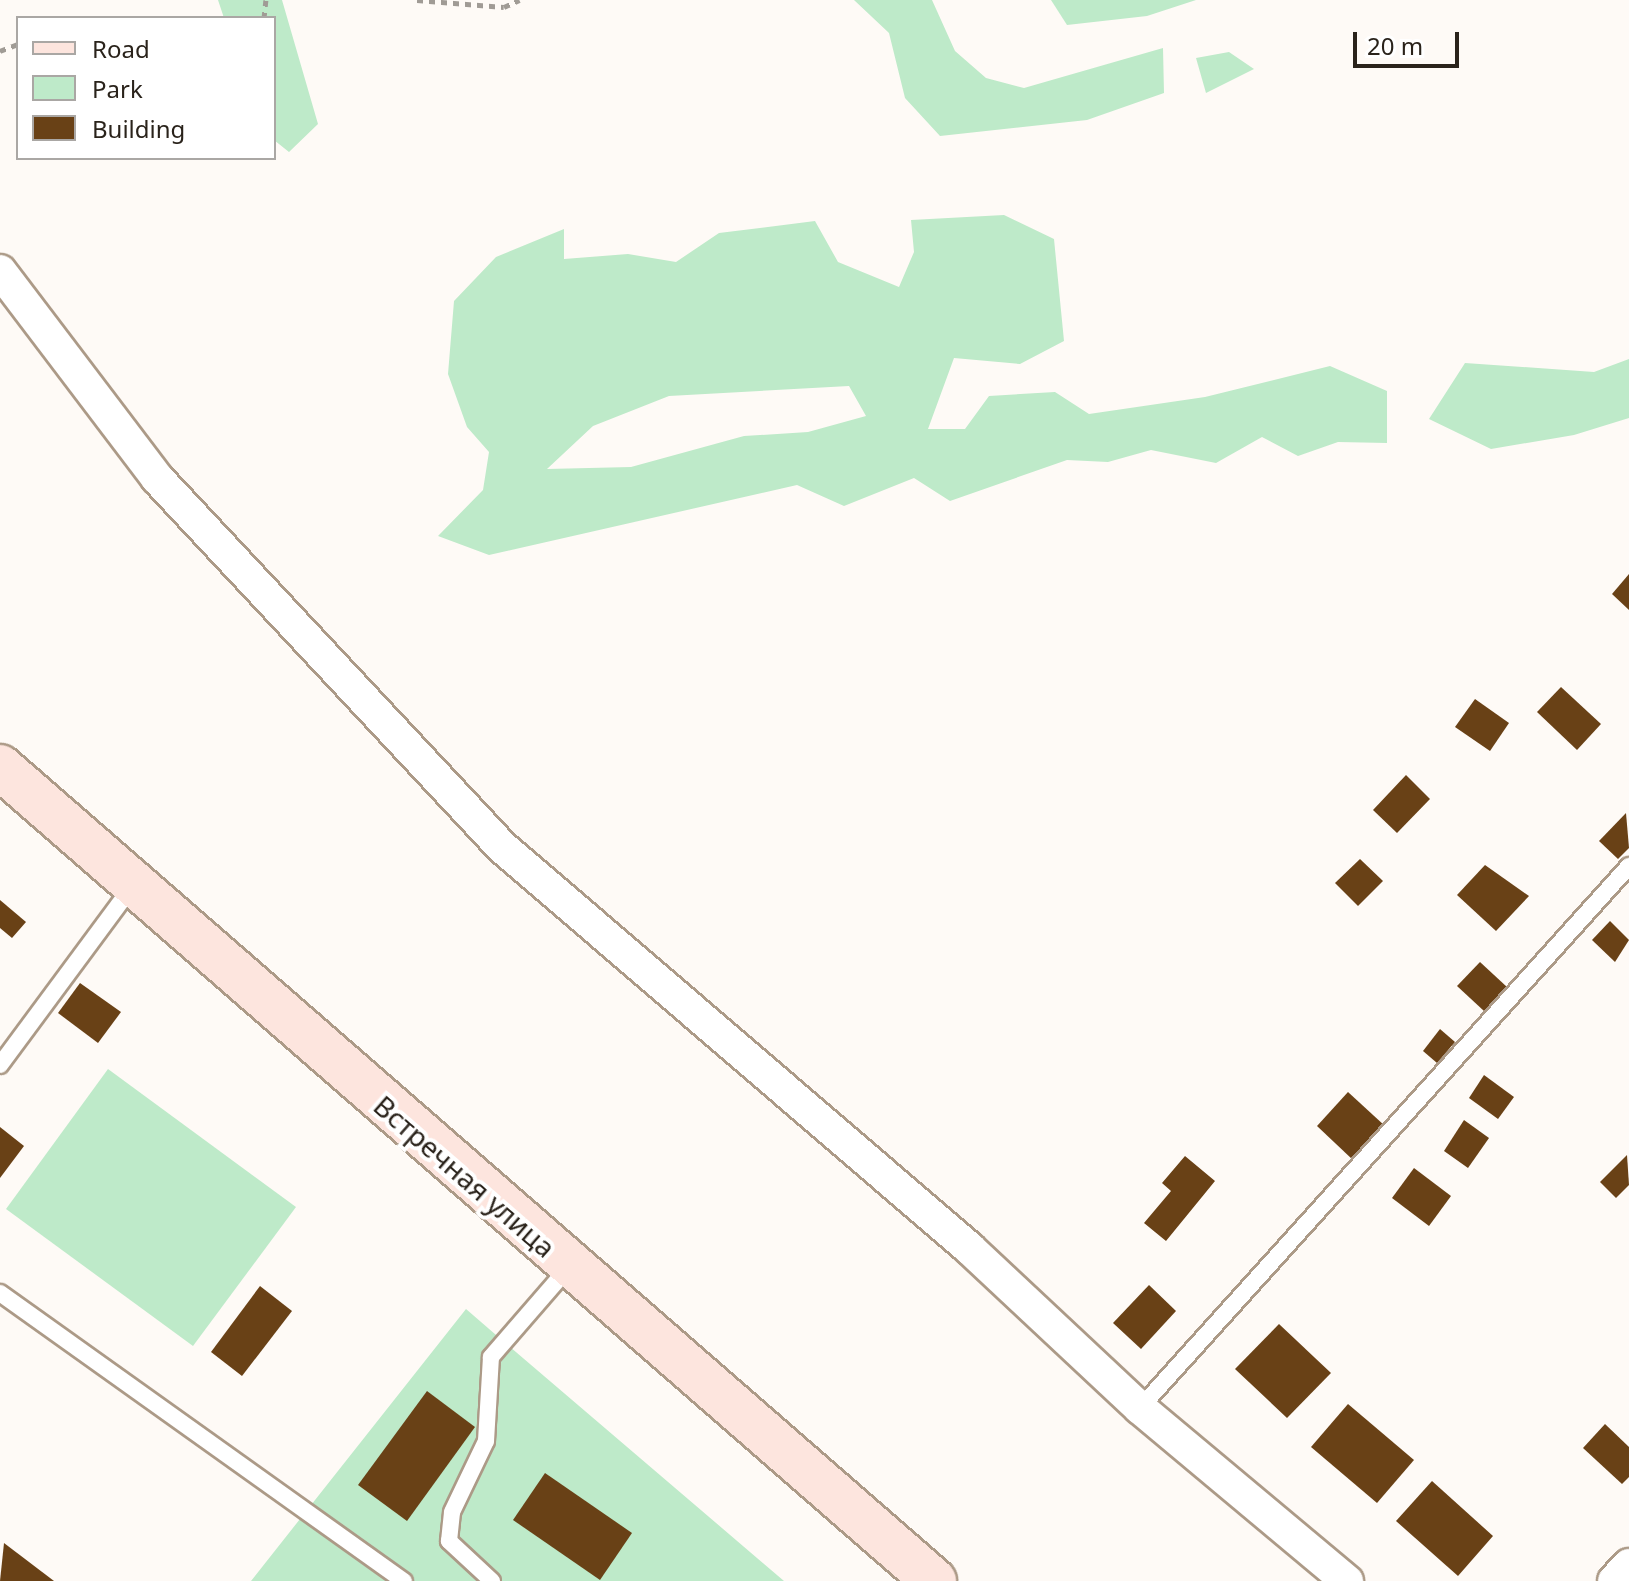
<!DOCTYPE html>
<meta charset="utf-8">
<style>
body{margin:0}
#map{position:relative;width:1629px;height:1581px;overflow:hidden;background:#fefaf6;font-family:"Noto Sans",sans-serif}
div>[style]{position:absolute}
.green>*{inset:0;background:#beeac9}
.building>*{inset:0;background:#694116}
.path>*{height:5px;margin-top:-2.5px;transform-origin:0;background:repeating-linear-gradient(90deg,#a09b95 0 6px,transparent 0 12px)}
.roads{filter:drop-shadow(2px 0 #ac9a87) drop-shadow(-2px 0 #ac9a87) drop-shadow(0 2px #ac9a87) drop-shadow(0 -2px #ac9a87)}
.service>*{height:16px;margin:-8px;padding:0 8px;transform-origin:8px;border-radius:8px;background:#fff}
.minor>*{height:32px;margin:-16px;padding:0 16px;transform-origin:16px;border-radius:16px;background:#fff}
.secondary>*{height:44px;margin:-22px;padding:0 22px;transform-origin:22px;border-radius:22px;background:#fde5de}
span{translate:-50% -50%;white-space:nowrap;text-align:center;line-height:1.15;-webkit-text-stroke:8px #fff;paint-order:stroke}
.street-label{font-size:28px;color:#2a231b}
.legend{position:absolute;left:16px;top:16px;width:260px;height:144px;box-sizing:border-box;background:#fff;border:2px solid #aaa7a4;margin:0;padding:10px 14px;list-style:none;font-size:24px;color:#2a231b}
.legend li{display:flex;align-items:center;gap:16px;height:40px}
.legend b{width:40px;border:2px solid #aaa7a4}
.scale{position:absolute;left:1353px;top:32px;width:106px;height:36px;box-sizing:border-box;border:4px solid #2a231b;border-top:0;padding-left:10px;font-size:24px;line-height:28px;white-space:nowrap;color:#2a231b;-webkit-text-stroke:6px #fff;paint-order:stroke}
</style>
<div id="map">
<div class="green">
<div style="clip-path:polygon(218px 0,282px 0,318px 124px,289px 152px,274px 140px,274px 18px,224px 18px)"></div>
<div style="clip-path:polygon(854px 0,932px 0,955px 51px,986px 78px,1024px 88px,1163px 48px,1164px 93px,1087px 120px,940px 136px,905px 98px,889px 33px)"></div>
<div style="clip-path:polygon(1051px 0,1196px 0,1147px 16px,1067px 25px)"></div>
<div style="clip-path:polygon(1229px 52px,1254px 69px,1206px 93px,1196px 58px)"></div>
<div style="clip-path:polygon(evenodd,1004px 215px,1054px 239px,1064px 341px,1020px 364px,954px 358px,928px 429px,965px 429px,989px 396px,1055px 392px,1089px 414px,1205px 397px,1330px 366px,1387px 391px,1387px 443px,1338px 442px,1298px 456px,1262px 437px,1216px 463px,1151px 450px,1108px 462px,1067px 460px,950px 501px,914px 478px,844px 506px,797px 485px,489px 555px,438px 536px,483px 490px,489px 452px,467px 427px,448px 374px,454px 301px,496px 257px,564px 229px,564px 259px,628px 254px,676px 262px,719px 233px,815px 221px,838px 262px,899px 287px,914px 252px,911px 220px,1004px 215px,849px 386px,866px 416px,808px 432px,744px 436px,631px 467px,547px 469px,593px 426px,669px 396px,849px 386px)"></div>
<div style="clip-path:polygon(1629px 359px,1629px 418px,1574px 435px,1491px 449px,1429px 419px,1465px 363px,1594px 372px)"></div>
<div style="clip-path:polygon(108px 1069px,296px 1207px,193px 1346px,6px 1209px)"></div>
<div style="clip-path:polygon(466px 1309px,503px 1341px,784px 1581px,251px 1581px)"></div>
</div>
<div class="building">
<div style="clip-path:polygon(1629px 574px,1629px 610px,1612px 594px)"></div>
<div style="clip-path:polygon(1561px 687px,1601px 724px,1577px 750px,1537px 712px)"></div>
<div style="clip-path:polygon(1475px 699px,1509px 723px,1490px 751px,1455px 727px)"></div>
<div style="clip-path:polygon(1406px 775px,1430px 799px,1397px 833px,1373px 810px)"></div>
<div style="clip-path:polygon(1626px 813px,1629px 848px,1618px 859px,1599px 841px)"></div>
<div style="clip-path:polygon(1360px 859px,1383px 881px,1358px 906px,1335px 883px)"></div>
<div style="clip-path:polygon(1485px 865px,1529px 896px,1496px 931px,1457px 895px)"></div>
<div style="clip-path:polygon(0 900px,26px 922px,12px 938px,0 928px)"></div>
<div style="clip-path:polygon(1610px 921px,1629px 940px,1615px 962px,1592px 940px)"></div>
<div style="clip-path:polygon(1480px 962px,1507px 987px,1484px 1011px,1457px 986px)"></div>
<div style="clip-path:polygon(80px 983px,121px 1012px,98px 1043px,58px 1013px)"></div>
<div style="clip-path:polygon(1440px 1029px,1455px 1042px,1437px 1063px,1423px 1051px)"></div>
<div style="clip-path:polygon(1484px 1075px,1514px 1097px,1498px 1119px,1469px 1098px)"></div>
<div style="clip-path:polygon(1348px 1092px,1385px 1126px,1353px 1160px,1317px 1126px)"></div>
<div style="clip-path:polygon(1464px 1120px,1489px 1138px,1468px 1168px,1444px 1151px)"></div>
<div style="clip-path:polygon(0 1127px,24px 1146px,0 1178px)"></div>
<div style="clip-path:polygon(1627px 1155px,1629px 1185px,1616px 1198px,1600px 1182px)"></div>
<div style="clip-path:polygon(1185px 1156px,1215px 1181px,1166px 1241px,1144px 1223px,1171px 1191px,1162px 1183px)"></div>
<div style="clip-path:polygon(1414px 1168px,1451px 1196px,1429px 1226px,1392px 1198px)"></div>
<div style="clip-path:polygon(1149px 1285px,1176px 1311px,1141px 1349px,1113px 1323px)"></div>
<div style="clip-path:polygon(260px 1286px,292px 1311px,242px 1376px,211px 1352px)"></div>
<div style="clip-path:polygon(1279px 1324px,1331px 1373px,1287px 1418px,1235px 1369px)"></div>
<div style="clip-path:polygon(427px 1391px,475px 1427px,407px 1521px,358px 1485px)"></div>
<div style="clip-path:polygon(1348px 1404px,1414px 1460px,1377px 1503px,1311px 1447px)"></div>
<div style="clip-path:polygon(1605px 1424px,1629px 1447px,1629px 1477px,1622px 1484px,1583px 1448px)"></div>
<div style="clip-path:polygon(545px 1473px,632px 1533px,600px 1580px,513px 1520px)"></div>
<div style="clip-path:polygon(1432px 1481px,1493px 1536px,1458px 1576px,1396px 1521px)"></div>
<div style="clip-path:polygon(4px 1543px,54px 1581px,0 1581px)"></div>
</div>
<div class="path">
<div style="left:417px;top:0;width:87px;rotate:4.6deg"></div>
<div style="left:504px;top:7px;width:17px;rotate:-24deg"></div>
<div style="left:264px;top:18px;width:18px;rotate:-84deg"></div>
<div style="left:0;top:51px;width:19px;rotate:-21deg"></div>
</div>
<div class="roads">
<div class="service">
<div style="left:0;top:1065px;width:224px;rotate:-53.5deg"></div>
<div style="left:0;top:1293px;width:496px;rotate:35.5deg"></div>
<div style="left:1140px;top:1408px;width:730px;rotate:-47.94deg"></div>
<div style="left:492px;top:1581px;width:59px;rotate:-137.1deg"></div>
<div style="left:449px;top:1541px;width:29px;rotate:-84deg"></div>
<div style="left:452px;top:1512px;width:79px;rotate:-64.4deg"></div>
<div style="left:486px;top:1441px;width:84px;rotate:-86.6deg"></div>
<div style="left:491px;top:1357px;width:119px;rotate:-49.1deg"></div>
</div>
<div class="minor">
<div style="left:0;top:271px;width:260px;rotate:52.8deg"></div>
<div style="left:157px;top:478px;width:505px;rotate:46.93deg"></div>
<div style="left:502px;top:847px;width:616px;rotate:40.65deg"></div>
<div style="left:969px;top:1248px;width:234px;rotate:43.1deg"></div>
<div style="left:1140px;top:1408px;width:270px;rotate:39.9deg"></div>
<div style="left:1614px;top:1581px;width:22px;rotate:-47deg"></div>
</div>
<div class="secondary">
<div style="left:0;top:767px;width:1239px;rotate:41.07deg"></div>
</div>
</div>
<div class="street-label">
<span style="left:465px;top:1176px;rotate:41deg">Встречная улица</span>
</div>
<ul class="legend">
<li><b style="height:10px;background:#fde5de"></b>Road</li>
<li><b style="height:22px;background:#beeac9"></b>Park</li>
<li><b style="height:22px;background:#694116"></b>Building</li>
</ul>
<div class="scale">20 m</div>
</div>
